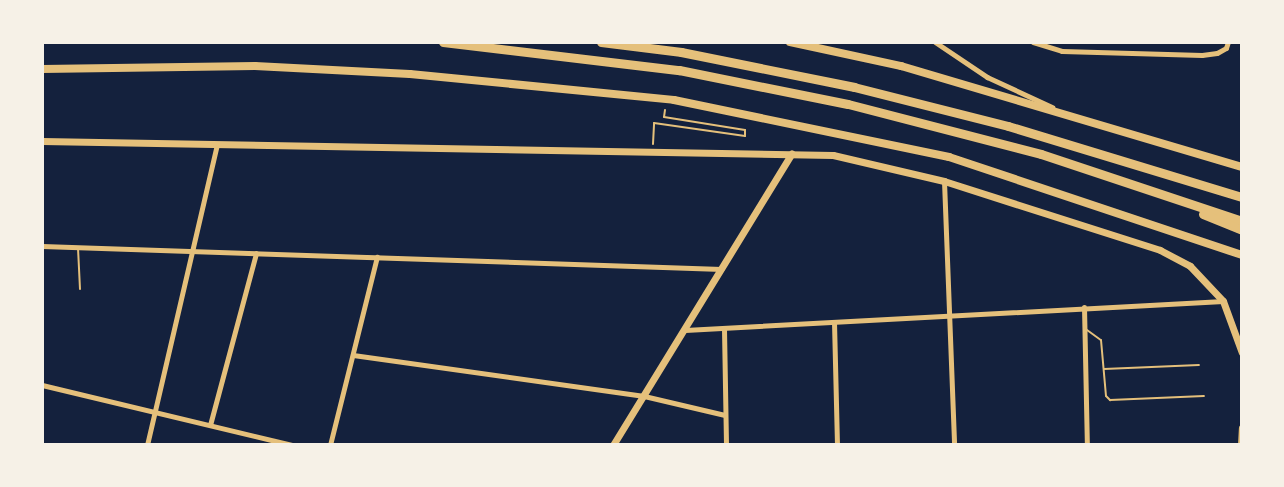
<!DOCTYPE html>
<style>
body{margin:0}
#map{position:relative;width:1284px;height:487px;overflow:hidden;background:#14213d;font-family:Helvetica,sans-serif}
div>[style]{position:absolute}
.path>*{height:2px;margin:-1px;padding:0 1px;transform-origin:1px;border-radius:1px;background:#e5c07b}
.service>*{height:2px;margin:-1px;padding:0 1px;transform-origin:1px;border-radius:1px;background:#e5c07b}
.minor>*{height:5px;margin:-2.5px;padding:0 2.5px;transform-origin:2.5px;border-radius:2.5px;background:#e5c07b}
.tertiary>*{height:7px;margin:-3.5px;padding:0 3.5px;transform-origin:3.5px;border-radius:3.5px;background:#e5c07b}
.trunk>*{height:8px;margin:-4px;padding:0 4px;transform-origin:4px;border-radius:4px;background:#e5c07b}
.motorway>*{height:9px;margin:-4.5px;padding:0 4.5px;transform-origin:4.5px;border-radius:4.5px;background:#e5c07b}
span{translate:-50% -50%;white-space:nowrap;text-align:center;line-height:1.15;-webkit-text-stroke:5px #f6f1e7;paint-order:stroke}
.frame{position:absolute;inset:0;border:44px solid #f6f1e7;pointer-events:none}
</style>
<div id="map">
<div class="path">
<div style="left:653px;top:144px;width:21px;rotate:-87deg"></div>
<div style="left:654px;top:123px;width:92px;rotate:8.1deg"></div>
<div style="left:745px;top:136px;width:6px;rotate:-90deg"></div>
<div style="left:745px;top:130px;width:82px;rotate:-170.9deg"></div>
<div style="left:664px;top:117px;width:7px;rotate:-82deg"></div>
</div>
<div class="service">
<div style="left:78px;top:248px;width:41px;rotate:87.2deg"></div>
<div style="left:1087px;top:330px;width:17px;rotate:36deg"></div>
<div style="left:1101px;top:340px;width:56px;rotate:84.9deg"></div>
<div style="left:1106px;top:396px;width:6px;rotate:45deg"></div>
<div style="left:1110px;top:400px;width:94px;rotate:-2.4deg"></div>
<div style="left:1104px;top:369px;width:95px;rotate:-2.4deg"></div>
</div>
<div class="minor">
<div style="left:935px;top:42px;width:63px;rotate:33.9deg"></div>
<div style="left:987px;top:77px;width:72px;rotate:24.8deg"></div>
<div style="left:1033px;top:42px;width:30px;rotate:17deg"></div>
<div style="left:1062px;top:51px;width:140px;rotate:1.6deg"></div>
<div style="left:1202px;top:55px;width:15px;rotate:-8deg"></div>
<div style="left:1217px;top:53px;width:10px;rotate:-29deg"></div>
<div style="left:1226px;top:48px;width:6px;rotate:-72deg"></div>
<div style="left:944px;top:181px;width:264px;rotate:87.8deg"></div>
<div style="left:42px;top:246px;width:680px;rotate:1.94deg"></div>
<div style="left:1084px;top:307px;width:138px;rotate:88.8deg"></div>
<div style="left:834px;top:322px;width:123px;rotate:88.6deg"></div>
<div style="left:724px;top:329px;width:116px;rotate:89deg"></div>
<div style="left:685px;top:330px;width:539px;rotate:-3.09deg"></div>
<div style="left:353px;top:355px;width:294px;rotate:8deg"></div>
<div style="left:644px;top:396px;width:83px;rotate:13.2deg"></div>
<div style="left:42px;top:385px;width:257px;rotate:13.5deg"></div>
<div style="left:210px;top:425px;width:178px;rotate:-75deg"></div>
<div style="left:147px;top:445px;width:309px;rotate:-76.9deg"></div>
<div style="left:330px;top:445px;width:194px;rotate:-76deg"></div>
</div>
<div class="tertiary">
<div style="left:42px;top:141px;width:791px;rotate:1.01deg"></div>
<div style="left:833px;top:155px;width:114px;rotate:13.2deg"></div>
<div style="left:944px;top:181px;width:227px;rotate:17.7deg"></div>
<div style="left:1160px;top:250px;width:34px;rotate:28deg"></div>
<div style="left:1190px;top:266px;width:48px;rotate:46.7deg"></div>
<div style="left:1223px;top:301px;width:55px;rotate:69.9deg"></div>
<div style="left:613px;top:445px;width:342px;rotate:-58.5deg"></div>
<div style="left:1241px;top:445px;width:17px;rotate:-87deg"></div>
</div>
<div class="trunk">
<div style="left:790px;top:42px;width:114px;rotate:12.2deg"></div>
<div style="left:901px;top:66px;width:356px;rotate:16.5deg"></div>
<div style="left:42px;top:69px;width:213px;rotate:-0.8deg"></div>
<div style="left:255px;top:66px;width:155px;rotate:3deg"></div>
<div style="left:410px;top:74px;width:265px;rotate:5.6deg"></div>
<div style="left:674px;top:100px;width:281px;rotate:11.7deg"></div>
<div style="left:949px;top:157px;width:309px;rotate:18.5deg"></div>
</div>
<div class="motorway">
<div style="left:443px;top:42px;width:238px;rotate:6.8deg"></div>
<div style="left:679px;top:70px;width:172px;rotate:11.4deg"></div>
<div style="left:848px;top:104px;width:199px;rotate:14.5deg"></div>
<div style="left:1041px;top:154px;width:212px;rotate:18.4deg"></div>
<div style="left:601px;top:42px;width:81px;rotate:7.1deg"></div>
<div style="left:681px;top:52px;width:177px;rotate:11.4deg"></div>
<div style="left:854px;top:87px;width:159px;rotate:14.2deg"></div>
<div style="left:1008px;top:126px;width:245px;rotate:16.9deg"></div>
<div style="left:1203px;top:214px;width:42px;rotate:22.3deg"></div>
</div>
<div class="frame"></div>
</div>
